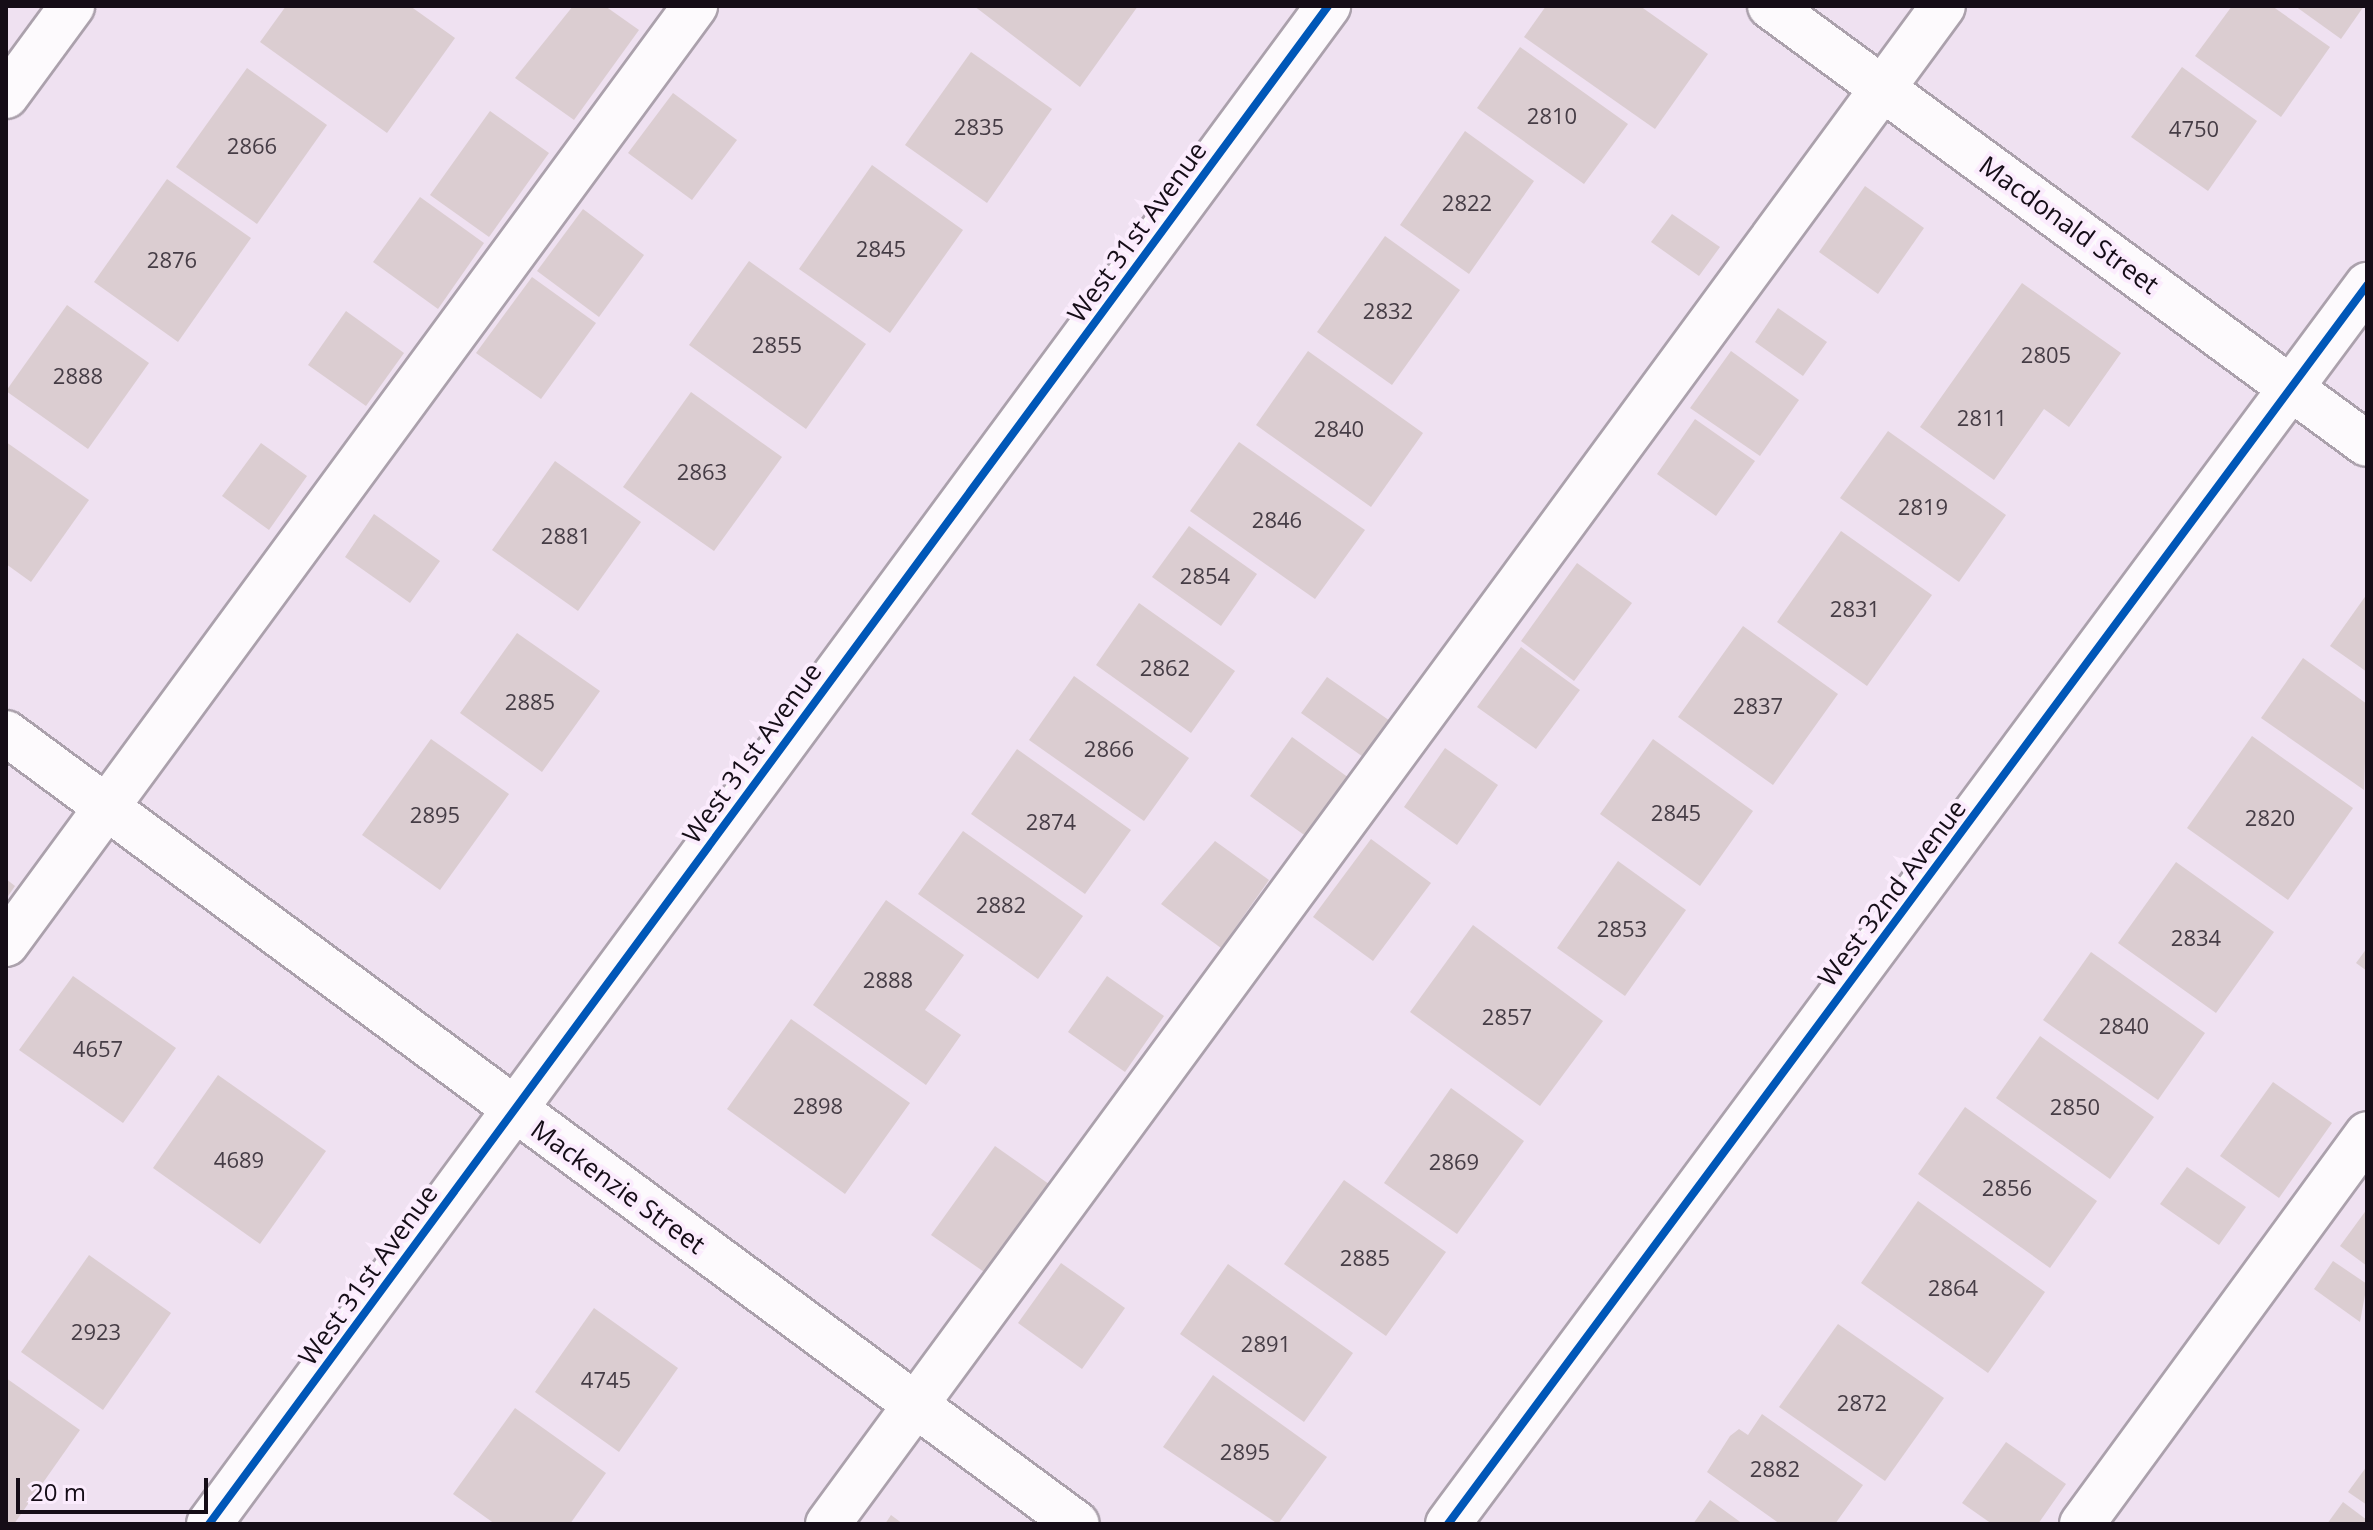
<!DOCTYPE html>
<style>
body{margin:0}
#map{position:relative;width:2373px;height:1530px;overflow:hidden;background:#efe1f1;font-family:"Open Sans",sans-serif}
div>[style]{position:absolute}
.building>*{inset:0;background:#dbcdd1}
.roads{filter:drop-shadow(2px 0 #aba1ac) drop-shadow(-2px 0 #aba1ac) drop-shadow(0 2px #aba1ac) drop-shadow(0 -2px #aba1ac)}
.minor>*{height:44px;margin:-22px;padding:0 22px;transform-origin:22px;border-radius:22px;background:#fdfafd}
.cycleway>*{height:8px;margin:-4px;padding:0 4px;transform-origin:4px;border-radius:4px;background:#0057b8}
span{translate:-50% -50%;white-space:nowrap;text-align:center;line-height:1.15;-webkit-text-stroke:8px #fbecfd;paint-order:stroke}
.number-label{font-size:22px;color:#463d46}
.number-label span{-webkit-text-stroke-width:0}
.street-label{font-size:26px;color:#150d17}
.frame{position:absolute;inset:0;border:8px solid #150d17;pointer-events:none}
.scale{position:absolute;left:16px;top:1478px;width:192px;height:36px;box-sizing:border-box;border:4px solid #150d17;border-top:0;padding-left:10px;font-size:24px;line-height:28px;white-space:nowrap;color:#150d17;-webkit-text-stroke:6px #fbecfd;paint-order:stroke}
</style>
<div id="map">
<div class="building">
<div style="clip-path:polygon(286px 6px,410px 6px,455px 38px,387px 133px,260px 42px)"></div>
<div style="clip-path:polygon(573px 6px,605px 6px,639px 30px,574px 120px,515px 78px)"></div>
<div style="clip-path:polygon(974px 6px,1138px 6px,1080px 87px)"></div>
<div style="clip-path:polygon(1546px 6px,1640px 6px,1708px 54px,1655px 129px,1524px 37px)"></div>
<div style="clip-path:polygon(2232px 6px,2272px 6px,2330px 47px,2281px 117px,2195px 56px)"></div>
<div style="clip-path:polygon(2295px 6px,2364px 6px,2341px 39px)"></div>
<div style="clip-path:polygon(1520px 47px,1628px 124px,1584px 184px,1477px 108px)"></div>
<div style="clip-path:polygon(971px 52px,1052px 109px,987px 203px,905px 145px)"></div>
<div style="clip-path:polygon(2182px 67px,2257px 121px,2208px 191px,2131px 137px)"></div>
<div style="clip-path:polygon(247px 68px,327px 125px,257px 224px,176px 167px)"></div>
<div style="clip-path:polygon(673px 93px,737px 140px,692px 200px,628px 153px)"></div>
<div style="clip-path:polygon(490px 111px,549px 153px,489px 237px,430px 195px)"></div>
<div style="clip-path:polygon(1465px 131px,1534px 181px,1469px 274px,1400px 225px)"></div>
<div style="clip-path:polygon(872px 165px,963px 230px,890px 333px,799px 269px)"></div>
<div style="clip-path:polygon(167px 179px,251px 238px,178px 342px,94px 282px)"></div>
<div style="clip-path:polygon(1865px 186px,1924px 228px,1878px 294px,1819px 252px)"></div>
<div style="clip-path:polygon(420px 197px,484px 243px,438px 309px,373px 262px)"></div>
<div style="clip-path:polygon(583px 209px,644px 255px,599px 317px,537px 271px)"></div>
<div style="clip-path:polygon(1672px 214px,1720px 247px,1699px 276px,1651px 242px)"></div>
<div style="clip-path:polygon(1385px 236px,1460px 290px,1392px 385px,1317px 332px)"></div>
<div style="clip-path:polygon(749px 261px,866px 344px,806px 429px,689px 345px)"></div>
<div style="clip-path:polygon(532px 277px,596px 323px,541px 399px,476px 353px)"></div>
<div style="clip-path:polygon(2022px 283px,2121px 353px,2069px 427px,2044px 409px,1994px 480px,1920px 427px)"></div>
<div style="clip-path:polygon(67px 305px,149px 363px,88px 449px,6px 391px)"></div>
<div style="clip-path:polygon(1778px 308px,1827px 342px,1803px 376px,1755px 342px)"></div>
<div style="clip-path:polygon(346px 311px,404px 353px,366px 406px,308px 365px)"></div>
<div style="clip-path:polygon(1308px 351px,1423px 433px,1371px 507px,1256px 425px)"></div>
<div style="clip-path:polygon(1731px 351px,1799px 400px,1760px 456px,1690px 408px)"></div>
<div style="clip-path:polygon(691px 392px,782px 457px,714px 551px,623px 487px)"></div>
<div style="clip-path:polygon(1695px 419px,1755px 461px,1716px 516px,1657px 474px)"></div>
<div style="clip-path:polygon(1888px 431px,2006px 515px,1959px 582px,1840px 498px)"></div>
<div style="clip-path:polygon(6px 442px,89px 500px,31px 582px,6px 564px)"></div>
<div style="clip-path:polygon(1239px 442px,1365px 530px,1315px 599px,1190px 511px)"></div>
<div style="clip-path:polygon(261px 443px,307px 476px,269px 530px,222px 496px)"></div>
<div style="clip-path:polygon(555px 461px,641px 522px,578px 611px,492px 550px)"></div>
<div style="clip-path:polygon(374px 514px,440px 561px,410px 603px,345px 557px)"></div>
<div style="clip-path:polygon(1189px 526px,1257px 574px,1221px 626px,1152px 577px)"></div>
<div style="clip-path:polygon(1841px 531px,1932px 595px,1867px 686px,1777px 622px)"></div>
<div style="clip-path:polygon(1577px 563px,1632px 603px,1574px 681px,1521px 641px)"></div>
<div style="clip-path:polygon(2367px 594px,2367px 672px,2330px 646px)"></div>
<div style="clip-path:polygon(1139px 603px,1235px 671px,1191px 733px,1096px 665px)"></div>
<div style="clip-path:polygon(1743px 626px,1838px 694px,1773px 785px,1678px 717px)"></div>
<div style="clip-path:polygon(517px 633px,600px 691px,542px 772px,460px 713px)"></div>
<div style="clip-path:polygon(1521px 647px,1580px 690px,1536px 749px,1477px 707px)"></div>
<div style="clip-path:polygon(2303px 658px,2367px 704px,2364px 790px,2261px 718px)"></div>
<div style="clip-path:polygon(1074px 676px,1189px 758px,1144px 821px,1029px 740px)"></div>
<div style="clip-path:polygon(1327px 677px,1393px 723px,1366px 759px,1301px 713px)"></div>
<div style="clip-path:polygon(2252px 736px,2353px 808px,2288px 900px,2187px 828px)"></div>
<div style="clip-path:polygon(1292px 737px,1356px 783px,1314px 842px,1250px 796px)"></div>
<div style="clip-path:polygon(431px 739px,509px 794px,440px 890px,362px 835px)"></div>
<div style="clip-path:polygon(1653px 739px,1753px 811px,1700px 886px,1600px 814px)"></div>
<div style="clip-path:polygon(1445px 748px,1498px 785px,1457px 845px,1404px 807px)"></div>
<div style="clip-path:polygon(1017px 749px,1131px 830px,1085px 894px,971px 814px)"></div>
<div style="clip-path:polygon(963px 831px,1083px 916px,1038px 979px,918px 894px)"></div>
<div style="clip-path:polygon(1371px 839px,1431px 883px,1373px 961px,1313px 917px)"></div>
<div style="clip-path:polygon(1215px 841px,1269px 880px,1221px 948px,1161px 904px)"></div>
<div style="clip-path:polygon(1618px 861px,1686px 910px,1625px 996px,1557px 948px)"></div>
<div style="clip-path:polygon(2176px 862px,2274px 932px,2216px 1013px,2118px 943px)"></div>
<div style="clip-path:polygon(6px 879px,15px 886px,6px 899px)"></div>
<div style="clip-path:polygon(886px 900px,964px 955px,925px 1010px,961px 1035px,926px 1085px,813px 1005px)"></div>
<div style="clip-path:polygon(1473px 925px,1603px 1021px,1540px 1106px,1410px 1012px)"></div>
<div style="clip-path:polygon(2367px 948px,2367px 971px,2356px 963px)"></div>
<div style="clip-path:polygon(2091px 952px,2205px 1033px,2158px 1100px,2043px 1020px)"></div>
<div style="clip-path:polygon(73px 976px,176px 1048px,123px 1123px,19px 1050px)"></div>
<div style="clip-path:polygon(1107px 976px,1164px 1016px,1125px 1072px,1068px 1032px)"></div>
<div style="clip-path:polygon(791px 1019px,910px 1103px,845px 1194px,727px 1109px)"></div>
<div style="clip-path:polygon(2040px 1036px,2154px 1117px,2110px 1179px,1996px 1098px)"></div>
<div style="clip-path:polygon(218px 1075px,326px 1151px,260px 1244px,153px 1168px)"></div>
<div style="clip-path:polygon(2273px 1082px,2332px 1123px,2279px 1198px,2220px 1156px)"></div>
<div style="clip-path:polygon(1451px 1088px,1524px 1141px,1457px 1234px,1384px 1183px)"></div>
<div style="clip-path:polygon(1965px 1107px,2097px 1201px,2050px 1268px,1918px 1174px)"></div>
<div style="clip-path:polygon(995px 1146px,1063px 1194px,1000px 1283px,931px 1235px)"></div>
<div style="clip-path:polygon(2187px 1167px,2246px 1207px,2219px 1245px,2160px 1204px)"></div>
<div style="clip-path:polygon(1344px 1180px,1446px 1252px,1386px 1336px,1284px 1264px)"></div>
<div style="clip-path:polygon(1918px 1201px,2045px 1292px,1988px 1373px,1861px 1283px)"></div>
<div style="clip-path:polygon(2367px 1209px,2367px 1266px,2340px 1246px)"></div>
<div style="clip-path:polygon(89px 1255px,171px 1313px,103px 1410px,21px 1352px)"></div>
<div style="clip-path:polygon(2333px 1261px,2367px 1284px,2360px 1322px,2314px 1289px)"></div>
<div style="clip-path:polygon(1061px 1263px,1125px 1308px,1082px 1369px,1018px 1323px)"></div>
<div style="clip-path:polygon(1228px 1264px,1353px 1353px,1304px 1422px,1180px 1334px)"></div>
<div style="clip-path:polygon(594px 1308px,678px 1368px,619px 1452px,535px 1392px)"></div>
<div style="clip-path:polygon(1838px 1324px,1944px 1398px,1885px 1481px,1779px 1407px)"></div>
<div style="clip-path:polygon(1213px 1375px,1327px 1457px,1278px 1524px,1163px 1447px)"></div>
<div style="clip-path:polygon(6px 1378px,80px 1430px,14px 1524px,6px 1524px)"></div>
<div style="clip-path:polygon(515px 1408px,606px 1473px,570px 1524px,495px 1524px,453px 1494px)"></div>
<div style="clip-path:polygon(1762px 1414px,1863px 1485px,1835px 1524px,1780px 1524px,1707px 1472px,1730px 1436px,1739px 1429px,1748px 1435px)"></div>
<div style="clip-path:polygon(2006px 1442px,2066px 1484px,2038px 1524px,1992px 1524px,1962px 1503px)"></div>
<div style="clip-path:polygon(2367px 1466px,2367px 1505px,2348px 1492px)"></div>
<div style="clip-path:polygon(1710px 1500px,1743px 1524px,1693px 1524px)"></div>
<div style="clip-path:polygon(2343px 1502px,2367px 1520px,2367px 1524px,2327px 1524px)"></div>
<div style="clip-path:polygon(891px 1515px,903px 1524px,885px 1524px)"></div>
</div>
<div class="roads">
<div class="minor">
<div style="left:1770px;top:6px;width:740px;rotate:36.27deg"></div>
<div style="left:6px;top:96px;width:112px;rotate:-53.7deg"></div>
<div style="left:6px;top:733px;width:1331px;rotate:36.45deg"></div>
<div style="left:6px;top:944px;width:1164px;rotate:-53.7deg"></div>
<div style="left:209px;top:1524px;width:1886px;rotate:-53.6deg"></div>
<div style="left:828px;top:1524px;width:1883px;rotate:-53.7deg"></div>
<div style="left:1448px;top:1524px;width:1543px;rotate:-53.43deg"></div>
<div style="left:2082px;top:1524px;width:483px;rotate:-53.8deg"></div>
</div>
</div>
<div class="cycleway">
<div style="left:209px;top:1524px;width:1886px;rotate:-53.6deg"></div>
<div style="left:1448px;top:1524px;width:1543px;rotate:-53.43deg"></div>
</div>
<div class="number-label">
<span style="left:1552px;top:116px">2810</span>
<span style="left:979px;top:127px">2835</span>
<span style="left:2194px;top:129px">4750</span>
<span style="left:252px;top:146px">2866</span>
<span style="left:1467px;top:203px">2822</span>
<span style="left:881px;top:249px">2845</span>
<span style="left:172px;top:260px">2876</span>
<span style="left:1388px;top:311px">2832</span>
<span style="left:777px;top:345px">2855</span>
<span style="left:2046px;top:355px">2805</span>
<span style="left:78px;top:376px">2888</span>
<span style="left:1982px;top:418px">2811</span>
<span style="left:1339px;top:429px">2840</span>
<span style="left:702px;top:472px">2863</span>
<span style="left:1923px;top:507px">2819</span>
<span style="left:1277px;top:520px">2846</span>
<span style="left:566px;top:536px">2881</span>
<span style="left:1205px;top:576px">2854</span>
<span style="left:1855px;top:609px">2831</span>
<span style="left:1165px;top:668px">2862</span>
<span style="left:530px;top:702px">2885</span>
<span style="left:1758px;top:706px">2837</span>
<span style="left:1109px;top:749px">2866</span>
<span style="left:1676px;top:813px">2845</span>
<span style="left:435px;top:815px">2895</span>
<span style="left:2270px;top:818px">2820</span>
<span style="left:1051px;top:822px">2874</span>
<span style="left:1001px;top:905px">2882</span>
<span style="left:1622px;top:929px">2853</span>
<span style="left:2196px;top:938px">2834</span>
<span style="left:888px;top:980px">2888</span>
<span style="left:1507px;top:1017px">2857</span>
<span style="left:2124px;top:1026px">2840</span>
<span style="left:98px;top:1049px">4657</span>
<span style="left:818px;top:1106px">2898</span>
<span style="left:2075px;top:1107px">2850</span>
<span style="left:239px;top:1160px">4689</span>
<span style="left:1454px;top:1162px">2869</span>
<span style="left:2007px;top:1188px">2856</span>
<span style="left:1365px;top:1258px">2885</span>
<span style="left:1953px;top:1288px">2864</span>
<span style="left:96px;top:1332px">2923</span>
<span style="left:1266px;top:1344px">2891</span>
<span style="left:606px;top:1380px">4745</span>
<span style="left:1862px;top:1403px">2872</span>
<span style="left:1245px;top:1452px">2895</span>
<span style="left:1775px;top:1469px">2882</span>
</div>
<div class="street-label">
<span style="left:2069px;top:225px;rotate:36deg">Macdonald Street</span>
<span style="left:1137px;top:232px;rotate:-54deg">West 31st Avenue</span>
<span style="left:752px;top:753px;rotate:-54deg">West 31st Avenue</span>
<span style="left:1892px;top:893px;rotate:-53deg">West 32nd Avenue</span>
<span style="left:618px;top:1187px;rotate:36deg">Mackenzie Street</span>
<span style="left:368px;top:1275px;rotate:-54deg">West 31st Avenue</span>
</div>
<div class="frame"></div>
<div class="scale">20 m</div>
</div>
